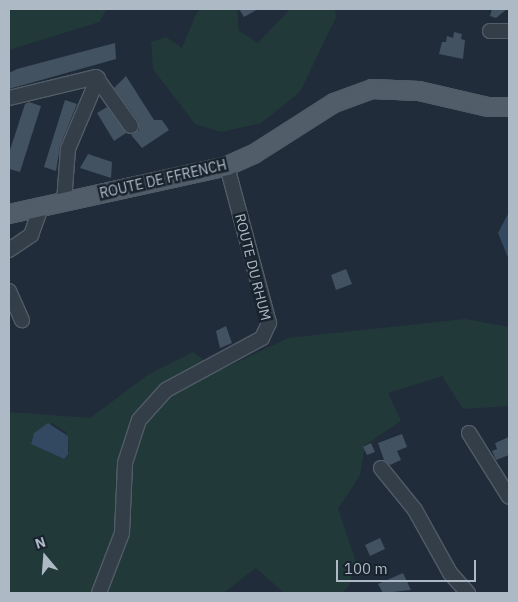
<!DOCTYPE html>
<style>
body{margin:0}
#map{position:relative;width:518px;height:602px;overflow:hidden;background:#202c39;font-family:"IBM Plex Sans",sans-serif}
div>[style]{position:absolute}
.green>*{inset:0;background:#22393a}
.water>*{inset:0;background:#324961}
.building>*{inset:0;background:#425261}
.roads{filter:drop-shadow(1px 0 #515c67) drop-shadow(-1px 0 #515c67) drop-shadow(0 1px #515c67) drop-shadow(0 -1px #515c67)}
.minor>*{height:14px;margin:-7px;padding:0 7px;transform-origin:7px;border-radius:7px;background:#333e49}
.major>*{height:18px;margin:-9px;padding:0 9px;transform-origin:9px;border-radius:9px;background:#515d69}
span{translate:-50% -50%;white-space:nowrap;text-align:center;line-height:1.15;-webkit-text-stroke:5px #19232e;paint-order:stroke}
.street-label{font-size:14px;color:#aeb9c6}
.frame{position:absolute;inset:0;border:10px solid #aeb9c6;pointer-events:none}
.north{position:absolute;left:20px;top:532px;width:50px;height:50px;-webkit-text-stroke:4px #19232e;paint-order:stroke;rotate:342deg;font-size:14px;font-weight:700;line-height:20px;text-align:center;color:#aeb9c6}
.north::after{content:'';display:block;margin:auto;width:18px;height:22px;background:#aeb9c6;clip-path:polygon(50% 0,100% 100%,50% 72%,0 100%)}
.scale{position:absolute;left:336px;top:560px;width:140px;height:22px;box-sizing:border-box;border:2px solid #aeb9c6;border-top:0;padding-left:6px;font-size:15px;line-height:18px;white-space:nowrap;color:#aeb9c6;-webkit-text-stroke:4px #19232e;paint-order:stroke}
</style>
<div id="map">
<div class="green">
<div style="clip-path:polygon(9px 9px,107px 9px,99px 22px,9px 50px)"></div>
<div style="clip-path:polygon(203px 9px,237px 9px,239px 31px,258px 43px,290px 9px,335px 9px,336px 17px,300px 92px,261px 123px,221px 132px,195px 124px,153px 69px,151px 42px,166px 37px,182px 48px,197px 12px)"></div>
<div style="clip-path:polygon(evenodd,465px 319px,509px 327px,509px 406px,463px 409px,442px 376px,388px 393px,401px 421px,365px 445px,360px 475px,338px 509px,356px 562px,349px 586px,342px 593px,284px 593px,256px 568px,223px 593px,9px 593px,9px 412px,90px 418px,149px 374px,193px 352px,219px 371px,288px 338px,465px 319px,52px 423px,66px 432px,69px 450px,64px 459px,31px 444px,32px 437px,52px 423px)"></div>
</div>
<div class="water">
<div style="clip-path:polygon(509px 212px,509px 260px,498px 233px)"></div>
<div style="clip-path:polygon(48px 423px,68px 436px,68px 454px,64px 459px,31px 444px,34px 433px)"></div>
</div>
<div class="building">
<div style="clip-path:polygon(239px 9px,258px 9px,244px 17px)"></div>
<div style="clip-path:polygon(492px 9px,507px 9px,496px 18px,490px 16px)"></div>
<div style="clip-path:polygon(454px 32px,462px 34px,461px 39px,465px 40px,463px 59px,439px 54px,442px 42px,446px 42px,447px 36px,453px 38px)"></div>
<div style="clip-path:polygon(115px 43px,116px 59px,9px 89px,9px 73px,17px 69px)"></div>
<div style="clip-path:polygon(126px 76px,154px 120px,162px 120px,169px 130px,142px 148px,131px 135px,139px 130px,138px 121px,114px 88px)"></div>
<div style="clip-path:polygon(65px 100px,77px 104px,60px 146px,56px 171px,44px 167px)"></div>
<div style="clip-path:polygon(29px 102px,41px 106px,20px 172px,9px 169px,9px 153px,25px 104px)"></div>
<div style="clip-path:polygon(107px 107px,126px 133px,114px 141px,97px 113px)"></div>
<div style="clip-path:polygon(88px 154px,112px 162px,111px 178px,80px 168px)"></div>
<div style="clip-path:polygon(346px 269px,352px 284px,336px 290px,331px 275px)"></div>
<div style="clip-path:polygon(226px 326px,232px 343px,220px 348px,216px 331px)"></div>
<div style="clip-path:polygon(402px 434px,407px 447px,397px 451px,401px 460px,390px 465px,384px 460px,378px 443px)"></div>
<div style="clip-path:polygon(509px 437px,509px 455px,496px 460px,492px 451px,497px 449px,495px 443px)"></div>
<div style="clip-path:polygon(371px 443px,375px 452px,367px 455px,363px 447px)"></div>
<div style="clip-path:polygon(380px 538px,385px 549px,370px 556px,365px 545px)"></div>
<div style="clip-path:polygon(403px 573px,411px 590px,383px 593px,378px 584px)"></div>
</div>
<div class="roads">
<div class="minor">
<div style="left:490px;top:31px;width:19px"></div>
<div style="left:9px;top:98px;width:89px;rotate:-13.6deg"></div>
<div style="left:96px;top:77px;width:60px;rotate:54.5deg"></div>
<div style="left:64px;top:202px;width:53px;rotate:-85.7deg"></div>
<div style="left:68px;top:149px;width:77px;rotate:-67.1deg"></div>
<div style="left:9px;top:250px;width:27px;rotate:-34deg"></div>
<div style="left:31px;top:235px;width:30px;rotate:-70deg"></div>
<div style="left:9px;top:291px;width:32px;rotate:66deg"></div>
<div style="left:469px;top:433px;width:75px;rotate:58deg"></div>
<div style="left:381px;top:468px;width:54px;rotate:51deg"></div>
<div style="left:415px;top:510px;width:72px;rotate:60.9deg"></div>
<div style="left:450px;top:573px;width:27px;rotate:48deg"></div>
<div style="left:99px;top:593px;width:64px;rotate:-69deg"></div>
<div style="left:122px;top:533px;width:70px;rotate:-87.5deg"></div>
<div style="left:125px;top:463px;width:45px;rotate:-72deg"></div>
<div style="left:139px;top:420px;width:40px;rotate:-48deg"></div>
<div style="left:166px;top:390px;width:109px;rotate:-28.4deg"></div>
<div style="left:262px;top:338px;width:17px;rotate:-65deg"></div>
<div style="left:269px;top:323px;width:163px;rotate:-105deg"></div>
</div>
<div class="major">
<div style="left:9px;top:214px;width:223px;rotate:-12.4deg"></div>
<div style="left:227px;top:166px;width:30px;rotate:-24deg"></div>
<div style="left:254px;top:154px;width:95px;rotate:-32.5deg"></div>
<div style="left:334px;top:103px;width:40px;rotate:-20.2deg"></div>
<div style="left:372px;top:89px;width:47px;rotate:2.4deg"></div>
<div style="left:419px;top:91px;width:71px;rotate:13.1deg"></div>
<div style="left:488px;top:107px;width:21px"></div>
</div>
</div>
<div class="street-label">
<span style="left:163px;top:179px;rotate:-13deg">ROUTE DE FFRENCH</span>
<span style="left:253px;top:267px;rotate:76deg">ROUTE DU RHUM</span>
</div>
<div class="frame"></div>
<div class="north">N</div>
<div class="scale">100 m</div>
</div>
